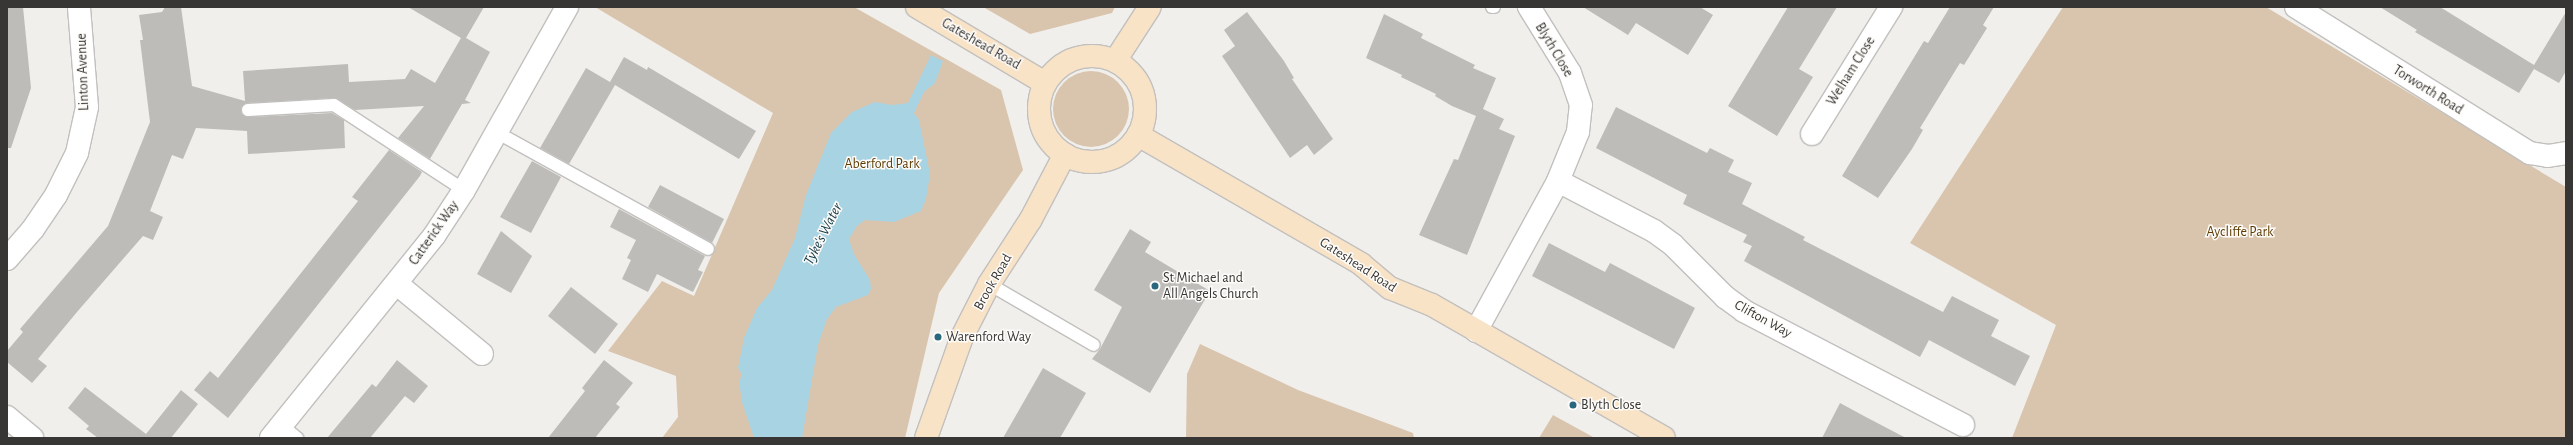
<!DOCTYPE html>
<style>
body{margin:0}
#map{position:relative;width:2573px;height:445px;overflow:hidden;background:#f1efec;font-family:"Alegreya Sans",sans-serif}
div>[style]{position:absolute}
.green>*{inset:0;background:#d9c5ad}
.round{border-radius:50%}
.water>*{inset:0;background:#a8d3e3}
.building>*{inset:0;background:#bebcb9}
.roads{filter:drop-shadow(1px 0 #c2c0be) drop-shadow(-1px 0 #c2c0be) drop-shadow(0 1px #c2c0be) drop-shadow(0 -1px #c2c0be)}
.lane>*{height:12px;margin:-6px;padding:0 6px;transform-origin:6px;border-radius:6px;background:#fff}
.street>*{height:22px;margin:-11px;padding:0 11px;transform-origin:11px;border-radius:11px;background:#fff}
.secondary>*{height:22px;margin:-11px;padding:0 11px;transform-origin:11px;border-radius:11px;background:#f8e3c7}
.secondary>.ring{margin:-11px;padding:0;box-sizing:content-box;background:none;border:22px solid #f8e3c7;border-radius:50%}
.dots>*{width:11px;height:11px;translate:-50% -50%;box-sizing:border-box;border:2px solid #fefcf9;border-radius:50%}
span{translate:-50% -50%;white-space:nowrap;text-align:center;line-height:1.15;-webkit-text-stroke:3px #fefcf9;paint-order:stroke}
.street-label{font-size:14px;color:#373635}
.park-label{font-size:14px;color:#5e3c04}
.poi-label{font-size:14px;color:#373635}
.left{translate:0 -50%;text-align:left}
.water-label{font-size:15px;color:#113844;font-style:italic}
.frame{position:absolute;inset:0;border:8px solid #373635;pointer-events:none}
</style>
<div id="map">
<div class="green">
<div style="clip-path:polygon(595px 7px,854px 7px,1001px 90px,1023px 170px,939px 293px,905px 438px,662px 438px,678px 417px,676px 376px,608px 351px,662px 281px,694px 296px,773px 113px)"></div>
<div style="clip-path:polygon(983px 7px,1115px 7px,1112px 13px,1030px 34px)"></div>
<div style="clip-path:polygon(2063px 7px,2266px 7px,2566px 187px,2566px 438px,2012px 438px,2056px 325px,1910px 243px)"></div>
<div class="round" style="left:1053px;top:71px;width:76px;height:76px"></div>
<div style="clip-path:polygon(1200px 344px,1298px 390px,1413px 433px,1414px 438px,1186px 438px,1187px 374px)"></div>
<div style="clip-path:polygon(1553px 415px,1593px 437px,1539px 438px)"></div>
</div>
<div class="water">
<div style="clip-path:polygon(931px 55px,943px 61px,935px 83px,924px 92px,914px 113px,919px 120px,930px 174px,926px 199px,921px 211px,894px 222px,865px 220px,857px 226px,849px 239px,854px 254px,870px 280px,871px 289px,868px 295px,836px 307px,827px 319px,818px 345px,802px 438px,754px 438px,742px 402px,739px 381px,742px 375px,738px 368px,744px 338px,757px 308px,772px 290px,795px 238px,806px 195px,831px 133px,852px 112px,875px 102px,892px 105px,908px 103px)"></div>
</div>
<div class="building">
<div style="clip-path:polygon(7px 7px,23px 7px,31px 88px,11px 148px,7px 148px)"></div>
<div style="clip-path:polygon(165px 7px,181px 7px,192px 86px,245px 101px,243px 71px,348px 64px,349px 82px,405px 79px,411px 69px,435px 83px,461px 38px,408px 7px,484px 7px,466px 38px,490px 52px,465px 100px,471px 103px,462px 104px,430px 159px,398px 138px,424px 106px,355px 110px,334px 98px,248px 103px,241px 107px,242px 114px,248px 117px,332px 113px,344px 120px,345px 148px,248px 154px,247px 131px,196px 128px,183px 159px,172px 155px,150px 211px,163px 217px,153px 240px,143px 236px,77px 312px,38px 359px,47px 366px,32px 383px,7px 362px,7px 351px,23px 332px,20px 329px,108px 226px,150px 122px,140px 40px,143px 40px,139px 15px,162px 12px)"></div>
<div style="clip-path:polygon(1583px 7px,1700px 7px,1713px 15px,1688px 55px,1636px 23px,1628px 35px)"></div>
<div style="clip-path:polygon(1788px 7px,1837px 7px,1799px 69px,1813px 77px,1777px 136px,1728px 106px)"></div>
<div style="clip-path:polygon(1950px 7px,1994px 7px,1983px 25px,1987px 28px,1964px 65px,1960px 63px,1920px 128px,1923px 130px,1912px 149px,1878px 198px,1842px 176px,1924px 41px,1928px 43px)"></div>
<div style="clip-path:polygon(2380px 7px,2440px 7px,2534px 65px,2566px 12px,2566px 71px,2559px 83px,2534px 69px,2519px 93px,2415px 32px,2417px 30px)"></div>
<div style="clip-path:polygon(1247px 12px,1284px 61px,1294px 78px,1292px 79px,1333px 139px,1314px 155px,1307px 145px,1290px 158px,1222px 56px,1235px 46px,1224px 30px)"></div>
<div style="clip-path:polygon(1384px 14px,1423px 34px,1421px 38px,1475px 65px,1473px 68px,1496px 78px,1483px 109px,1504px 119px,1499px 129px,1515px 136px,1467px 255px,1419px 235px,1454px 159px,1458px 160px,1476px 116px,1452px 106px,1435px 96px,1436px 94px,1401px 77px,1402px 75px,1366px 58px)"></div>
<div style="clip-path:polygon(624px 57px,647px 70px,648px 67px,756px 131px,739px 159px,615px 85px,569px 164px,540px 148px,586px 68px,610px 82px)"></div>
<div style="clip-path:polygon(1616px 107px,1707px 153px,1710px 148px,1734px 160px,1728px 172px,1752px 183px,1742px 204px,1805px 237px,1803px 240px,1943px 312px,1952px 296px,1999px 320px,1991px 336px,2030px 356px,2015px 386px,1929px 340px,1920px 357px,1744px 261px,1752px 246px,1743px 242px,1747px 235px,1683px 204px,1687px 195px,1596px 148px)"></div>
<div style="clip-path:polygon(389px 150px,422px 172px,420px 176px,228px 418px,194px 390px,210px 371px,218px 378px,358px 201px,352px 197px)"></div>
<div style="clip-path:polygon(532px 161px,561px 177px,531px 233px,500px 217px)"></div>
<div style="clip-path:polygon(660px 185px,724px 219px,712px 243px,648px 207px)"></div>
<div style="clip-path:polygon(619px 209px,705px 256px,698px 270px,703px 272px,693px 292px,657px 274px,648px 292px,622px 279px,631px 260px,627px 258px,636px 240px,610px 227px)"></div>
<div style="clip-path:polygon(1130px 229px,1151px 242px,1145px 252px,1210px 291px,1150px 393px,1092px 359px,1100px 349px,1122px 307px,1094px 290px)"></div>
<div style="clip-path:polygon(501px 231px,532px 256px,511px 293px,477px 274px)"></div>
<div style="clip-path:polygon(1549px 243px,1605px 272px,1610px 263px,1695px 308px,1674px 349px,1532px 276px)"></div>
<div style="clip-path:polygon(571px 287px,618px 324px,595px 354px,548px 316px)"></div>
<div style="clip-path:polygon(397px 360px,428px 386px,414px 403px,405px 396px,370px 438px,327px 438px,372px 384px,376px 387px)"></div>
<div style="clip-path:polygon(604px 360px,633px 383px,616px 404px,620px 407px,595px 438px,548px 438px,585px 391px,582px 388px)"></div>
<div style="clip-path:polygon(1043px 368px,1086px 393px,1060px 438px,1003px 438px)"></div>
<div style="clip-path:polygon(85px 387px,146px 434px,181px 390px,198px 404px,171px 438px,98px 438px,86px 429px,89px 426px,68px 408px)"></div>
<div style="clip-path:polygon(1840px 403px,1864px 416px,1906px 438px,1822px 438px)"></div>
</div>
<div class="roads">
<div class="lane">
<div style="left:1492px;top:7px;width:2px"></div>
<div style="left:248px;top:110px;width:86px;rotate:-3.3deg"></div>
<div style="left:334px;top:105px;width:155px;rotate:33.2deg"></div>
<div style="left:496px;top:132px;width:242px;rotate:28.9deg"></div>
<div style="left:989px;top:284px;width:121px;rotate:30.2deg"></div>
<div style="left:281px;top:425px;width:21px;rotate:39deg"></div>
</div>
<div class="street">
<div style="left:2296px;top:7px;width:276px;rotate:32deg"></div>
<div style="left:2530px;top:153px;width:18px;rotate:9deg"></div>
<div style="left:2548px;top:156px;width:18px;rotate:-9deg"></div>
<div style="left:1812px;top:134px;width:150px;rotate:-58.1deg"></div>
<div style="left:1558px;top:181px;width:108px;rotate:27.5deg"></div>
<div style="left:1654px;top:231px;width:24px;rotate:36deg"></div>
<div style="left:1673px;top:245px;width:74px;rotate:45deg"></div>
<div style="left:1725px;top:297px;width:24px;rotate:36deg"></div>
<div style="left:1744px;top:311px;width:247px;rotate:27.5deg"></div>
<div style="left:7px;top:259px;width:40px;rotate:-49deg"></div>
<div style="left:33px;top:229px;width:41px;rotate:-55.9deg"></div>
<div style="left:56px;top:195px;width:47px;rotate:-63.4deg"></div>
<div style="left:77px;top:153px;width:47px;rotate:-77.7deg"></div>
<div style="left:87px;top:107px;width:100px;rotate:-94.6deg"></div>
<div style="left:397px;top:284px;width:110px;rotate:39.5deg"></div>
<div style="left:1476px;top:331px;width:171px;rotate:-61.3deg"></div>
<div style="left:1558px;top:181px;width:53px;rotate:-67.8deg"></div>
<div style="left:1578px;top:132px;width:27px;rotate:-84deg"></div>
<div style="left:1581px;top:105px;width:34px;rotate:-109deg"></div>
<div style="left:1570px;top:73px;width:78px;rotate:-121.8deg"></div>
<div style="left:7px;top:417px;width:33px;rotate:40deg"></div>
<div style="left:271px;top:438px;width:260px;rotate:-51.1deg"></div>
<div style="left:434px;top:236px;width:55px;rotate:-56.9deg"></div>
<div style="left:464px;top:190px;width:210px;rotate:-60.6deg"></div>
</div>
<div class="secondary">
<div style="left:917px;top:7px;width:149px;rotate:30.7deg"></div>
<div class="ring" style="left:1039px;top:56px;width:84px;height:84px"></div>
<div style="left:1115px;top:61px;width:64px;rotate:-57.1deg"></div>
<div style="left:1138px;top:135px;width:258px;rotate:30deg"></div>
<div style="left:1361px;top:264px;width:38px;rotate:40deg"></div>
<div style="left:1390px;top:288px;width:45px;rotate:22deg"></div>
<div style="left:1432px;top:305px;width:267px;rotate:29.8deg"></div>
<div style="left:926px;top:438px;width:107px;rotate:-70.4deg"></div>
<div style="left:962px;top:337px;width:59px;rotate:-63deg"></div>
<div style="left:989px;top:284px;width:77px;rotate:-57.1deg"></div>
<div style="left:1031px;top:219px;width:73px;rotate:-62.4deg"></div>
</div>
</div>
<div class="dots">
<div style="left:1155px;top:286px;background:#28677d"></div>
<div style="left:938px;top:337px;background:#28677d"></div>
<div style="left:1573px;top:405px;background:#28677d"></div>
</div>
<div class="street-label">
<span style="left:981px;top:44px;rotate:30deg">Gateshead Road</span>
<span style="left:1554px;top:50px;rotate:59deg">Blyth Close</span>
<span style="left:1851px;top:71px;rotate:-58deg">Welham Close</span>
<span style="left:83px;top:72px;rotate:-92deg">Linton Avenue</span>
<span style="left:2428px;top:90px;rotate:32deg">Torworth Road</span>
<span style="left:434px;top:233px;rotate:-55deg">Catterick Way</span>
<span style="left:1358px;top:265px;rotate:33deg">Gateshead Road</span>
<span style="left:993px;top:282px;rotate:-60deg">Brook Road</span>
<span style="left:1763px;top:319px;rotate:29deg">Clifton Way</span>
</div>
<div class="park-label">
<span style="left:882px;top:164px">Aberford Park</span>
<span style="left:2240px;top:232px">Aycliffe Park</span>
</div>
<div class="poi-label">
<span class="left" style="left:1163px;top:286px">St Michael and<br>All Angels Church</span>
<span class="left" style="left:946px;top:337px">Warenford Way</span>
<span class="left" style="left:1581px;top:405px">Blyth Close</span>
</div>
<div class="water-label">
<span style="left:823px;top:234px;rotate:-63deg">Tyke's Water</span>
</div>
<div class="frame"></div>
</div>
